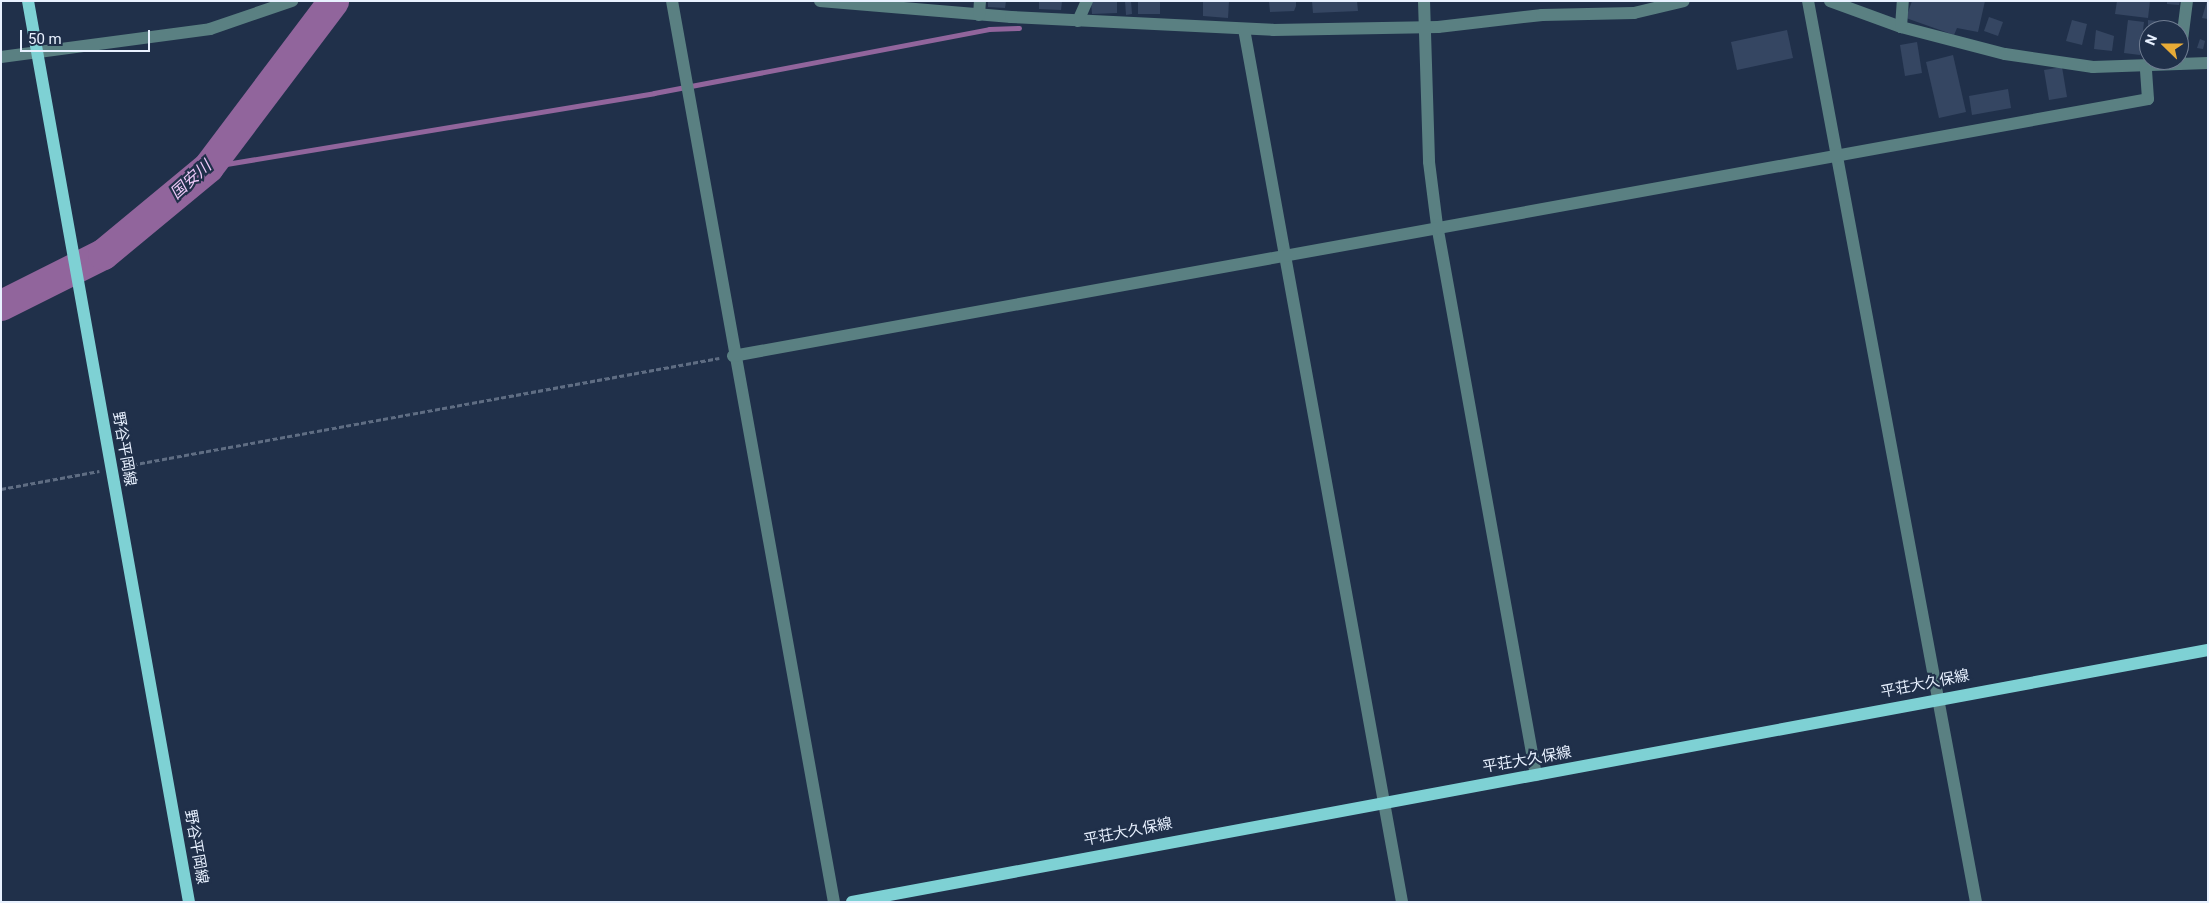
<!DOCTYPE html>
<meta charset="utf-8">
<style>
body{margin:0}
#map{position:relative;width:2209px;height:903px;overflow:hidden;background:#20304a;font-family:Roboto,"Noto Sans JP",sans-serif}
div>[style]{position:absolute}
.stream>*{height:5px;margin:-2.5px;padding:0 2.5px;transform-origin:2.5px;border-radius:2.5px;background:#91659c}
.river>*{height:31px;margin:-15.5px;padding:0 15.5px;transform-origin:15.5px;border-radius:15.5px;background:#91659c}
.building>*{inset:0;background:#354662}
.path>*{height:3px;margin-top:-1.5px;transform-origin:0;background:repeating-linear-gradient(90deg,#5f6d83 0 5px,transparent 0 7.5px)}
.minor>*{height:12px;margin:-6px;padding:0 6px;transform-origin:6px;border-radius:6px;background:#5a8082}
.major>*{height:12px;margin:-6px;padding:0 6px;transform-origin:6px;border-radius:6px;background:#7ed1d4}
span{translate:-50% -50%;white-space:nowrap;text-align:center;line-height:1.15;-webkit-text-stroke:4.5px #20304a;paint-order:stroke}
.street-label{font-size:15px;color:#e8f1ff}
.water-label{font-size:16px;color:#efcaf9;font-style:italic}
.frame{position:absolute;inset:0;border:2px solid #e8f1ff;pointer-events:none}
.north{position:absolute;left:2139px;top:20px;width:50px;height:50px;box-sizing:border-box;background:#20304a;border:1px solid #707d92;border-radius:50%;rotate:292deg;font-size:14px;font-weight:700;line-height:20px;text-align:center;color:#e8f1ff}
.north::after{content:'';display:block;margin:auto;width:18px;height:22px;background:#e8ab37;clip-path:polygon(50% 0,100% 100%,50% 72%,0 100%)}
.scale{position:absolute;left:20px;top:30px;width:130px;height:22px;box-sizing:border-box;border:2px solid #e8f1ff;border-top:0;padding-left:6px;font-size:15px;line-height:18px;white-space:nowrap;color:#e8f1ff;-webkit-text-stroke:4px #20304a;paint-order:stroke}
</style>
<div id="map">
<div class="stream">
<div style="left:208px;top:167px;width:452px;rotate:-9.4deg"></div>
<div style="left:654px;top:93px;width:341px;rotate:-10.8deg"></div>
<div style="left:989px;top:29px;width:30px;rotate:-2deg"></div>
</div>
<div class="river">
<div style="left:1px;top:305px;width:114px;rotate:-26.6deg"></div>
<div style="left:103px;top:254px;width:136px;rotate:-39.6deg"></div>
<div style="left:208px;top:167px;width:208px;rotate:-53deg"></div>
</div>
<div class="building">
<div style="clip-path:polygon(988px 1px,1006px 1px,1005px 8px,988px 7px)"></div>
<div style="clip-path:polygon(1039px 1px,1062px 1px,1061px 10px,1039px 9px)"></div>
<div style="clip-path:polygon(1091px 1px,1117px 1px,1117px 13px,1092px 14px)"></div>
<div style="clip-path:polygon(1125px 1px,1131px 1px,1132px 14px,1126px 15px)"></div>
<div style="clip-path:polygon(1138px 1px,1160px 1px,1160px 14px,1138px 14px)"></div>
<div style="clip-path:polygon(1203px 1px,1229px 1px,1228px 18px,1203px 16px)"></div>
<div style="clip-path:polygon(1269px 1px,1296px 1px,1296px 6px,1294px 11px,1270px 12px)"></div>
<div style="clip-path:polygon(1312px 1px,1357px 1px,1358px 11px,1313px 13px)"></div>
<div style="clip-path:polygon(1912px 1px,1985px 1px,1978px 32px,1957px 28px,1954px 35px,1906px 18px)"></div>
<div style="clip-path:polygon(2117px 1px,2150px 1px,2148px 18px,2115px 14px)"></div>
<div style="clip-path:polygon(2167px 1px,2180px 1px,2179px 5px,2167px 4px)"></div>
<div style="clip-path:polygon(2207px 1px,2208px 1px,2208px 19px,2202px 18px)"></div>
<div style="clip-path:polygon(1989px 17px,2003px 22px,1998px 36px,1984px 31px)"></div>
<div style="clip-path:polygon(2072px 20px,2087px 24px,2082px 45px,2066px 41px)"></div>
<div style="clip-path:polygon(2128px 20px,2144px 22px,2140px 55px,2124px 53px)"></div>
<div style="clip-path:polygon(2148px 20px,2174px 23px,2173px 30px,2148px 30px)"></div>
<div style="clip-path:polygon(1787px 30px,1793px 58px,1737px 70px,1731px 42px)"></div>
<div style="clip-path:polygon(2096px 30px,2114px 36px,2112px 51px,2094px 49px)"></div>
<div style="clip-path:polygon(2200px 39px,2205px 41px,2203px 49px,2197px 48px)"></div>
<div style="clip-path:polygon(1917px 42px,1922px 73px,1905px 76px,1900px 45px)"></div>
<div style="clip-path:polygon(1953px 55px,1966px 112px,1939px 118px,1926px 62px)"></div>
<div style="clip-path:polygon(2062px 67px,2067px 97px,2049px 100px,2044px 70px)"></div>
<div style="clip-path:polygon(2008px 89px,2011px 108px,1972px 115px,1969px 96px)"></div>
</div>
<div class="path">
<div style="left:125px;top:466px;width:604px;rotate:-10.3deg"></div>
<div style="left:1px;top:489px;width:100px;rotate:-10.4deg"></div>
</div>
<div class="minor">
<div style="left:672px;top:1px;width:915px;rotate:79.81deg"></div>
<div style="left:820px;top:1px;width:192px;rotate:4.8deg"></div>
<div style="left:1011px;top:17px;width:262px;rotate:2.8deg"></div>
<div style="left:1273px;top:30px;width:165px;rotate:-1deg"></div>
<div style="left:1438px;top:27px;width:105px;rotate:-6.6deg"></div>
<div style="left:1542px;top:15px;width:92px;rotate:-1.2deg"></div>
<div style="left:1634px;top:13px;width:51px;rotate:-13.5deg"></div>
<div style="left:1424px;top:1px;width:161px;rotate:88.2deg"></div>
<div style="left:1429px;top:162px;width:64px;rotate:82.8deg"></div>
<div style="left:1437px;top:225px;width:559px;rotate:79.8deg"></div>
<div style="left:1808px;top:1px;width:917px;rotate:79.44deg"></div>
<div style="left:1830px;top:1px;width:76px;rotate:20.1deg"></div>
<div style="left:1901px;top:27px;width:107px;rotate:14.6deg"></div>
<div style="left:2005px;top:54px;width:89px;rotate:8.4deg"></div>
<div style="left:2093px;top:67px;width:115px;rotate:-2deg"></div>
<div style="left:979px;top:15px;width:14px;rotate:-86deg"></div>
<div style="left:1078px;top:21px;width:22px;rotate:-66deg"></div>
<div style="left:1901px;top:27px;width:26px;rotate:-86deg"></div>
<div style="left:1244px;top:29px;width:887px;rotate:79.74deg"></div>
<div style="left:1px;top:57px;width:211px;rotate:-7.6deg"></div>
<div style="left:210px;top:29px;width:87px;rotate:-18.9deg"></div>
<div style="left:2179px;top:64px;width:64px;rotate:-82.8deg"></div>
<div style="left:733px;top:356px;width:1438px;rotate:-10.29deg"></div>
<div style="left:2148px;top:99px;width:31px;rotate:-94deg"></div>
</div>
<div class="major">
<div style="left:28px;top:1px;width:915px;rotate:79.87deg"></div>
<div style="left:852px;top:902px;width:1379px;rotate:-10.53deg"></div>
</div>
<div class="street-label">
<span style="left:124px;top:449px;rotate:80deg">野谷平岡線</span>
<span style="left:1925px;top:684px;rotate:-11deg">平荘大久保線</span>
<span style="left:1527px;top:760px;rotate:-10deg">平荘大久保線</span>
<span style="left:1128px;top:832px;rotate:-11deg">平荘大久保線</span>
<span style="left:196px;top:847px;rotate:80deg">野谷平岡線</span>
</div>
<div class="water-label">
<span style="left:191px;top:180px;rotate:-42deg">国安川</span>
</div>
<div class="frame"></div>
<div class="north">N</div>
<div class="scale">50 m</div>
</div>
